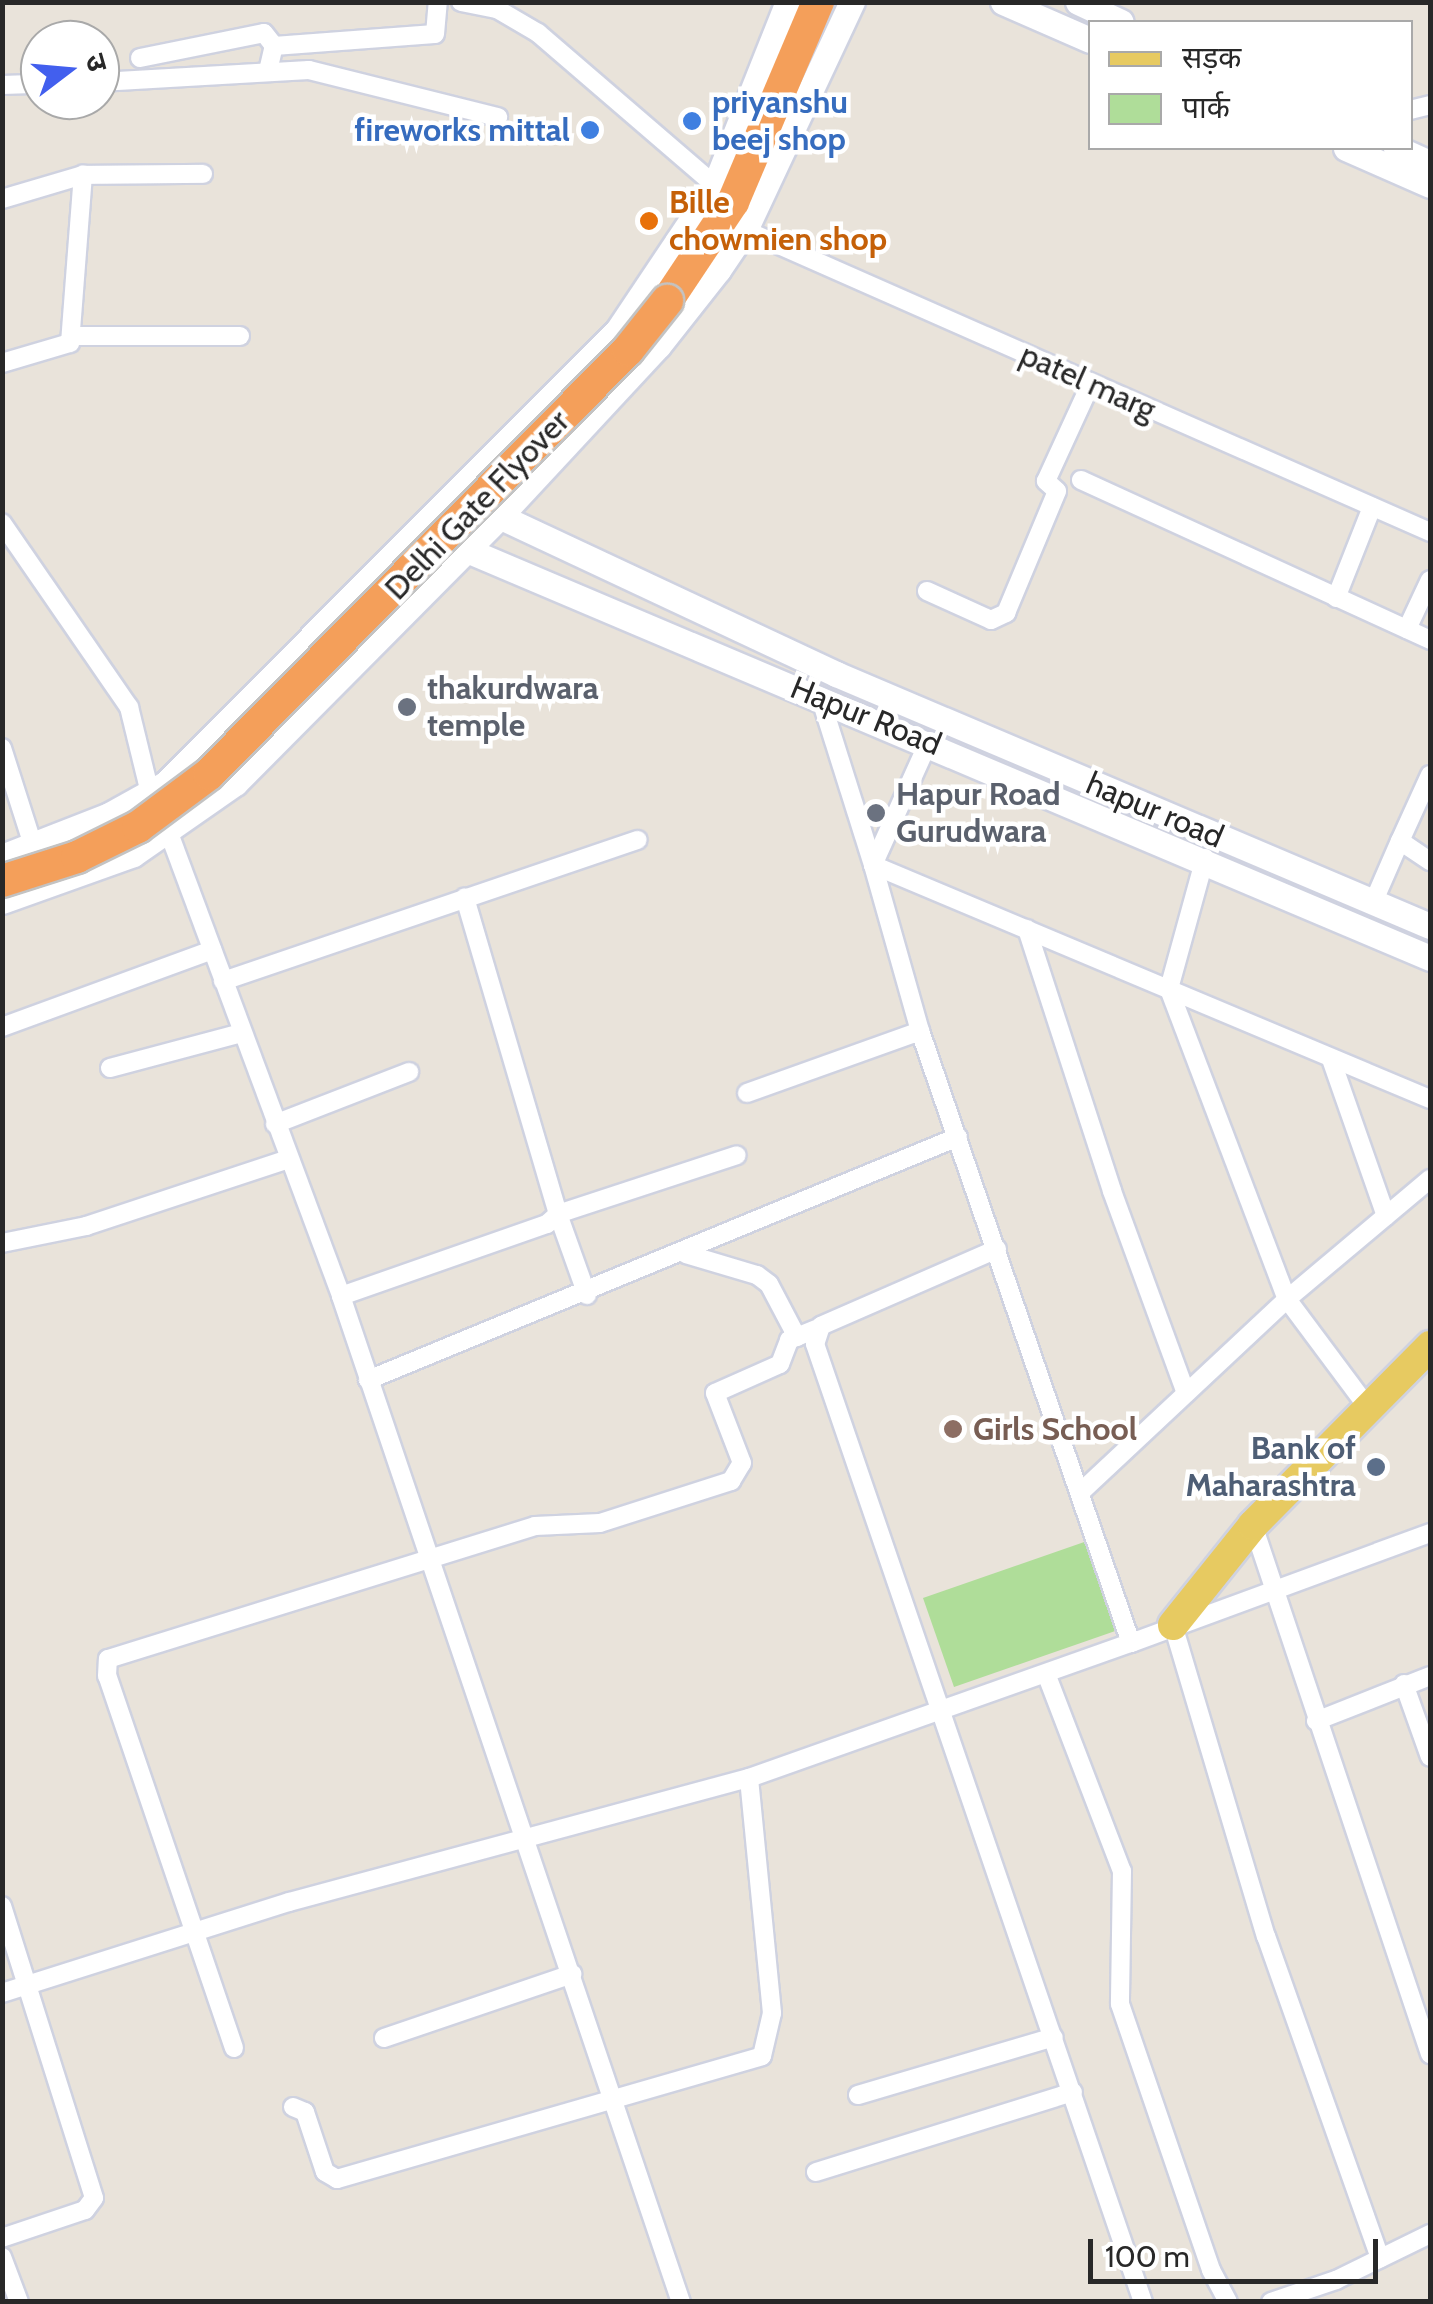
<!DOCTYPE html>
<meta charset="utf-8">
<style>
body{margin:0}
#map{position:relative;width:1433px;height:2304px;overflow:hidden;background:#e9e3da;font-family:Cabin,"Noto Sans Devanagari",sans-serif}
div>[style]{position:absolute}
.green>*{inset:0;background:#afdd99}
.roads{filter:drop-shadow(2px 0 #cfd2e0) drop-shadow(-2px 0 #cfd2e0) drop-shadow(0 2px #cfd2e0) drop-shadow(0 -2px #cfd2e0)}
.street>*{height:18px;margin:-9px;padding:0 9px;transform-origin:9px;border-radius:9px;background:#fff}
.secondary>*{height:25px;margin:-12.5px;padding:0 12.5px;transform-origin:12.5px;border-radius:12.5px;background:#fff}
.primary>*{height:30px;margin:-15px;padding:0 15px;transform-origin:15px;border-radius:15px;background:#e7ca61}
.highway>*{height:32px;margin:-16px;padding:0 16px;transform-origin:16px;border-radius:16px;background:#f49f5a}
.bridges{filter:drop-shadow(2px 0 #c3c3c3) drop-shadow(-2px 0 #c3c3c3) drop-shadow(0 2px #c3c3c3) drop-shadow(0 -2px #c3c3c3)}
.highway-bridge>*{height:32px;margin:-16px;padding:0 16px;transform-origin:16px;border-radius:16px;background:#f49f5a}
.dots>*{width:28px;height:28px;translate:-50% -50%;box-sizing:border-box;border:5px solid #fff;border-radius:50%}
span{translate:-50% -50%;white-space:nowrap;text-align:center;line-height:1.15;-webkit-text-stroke:9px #fff;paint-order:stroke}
.shop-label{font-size:32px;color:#366cbe;font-weight:700}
.left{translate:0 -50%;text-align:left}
.right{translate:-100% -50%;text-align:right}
.food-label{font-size:32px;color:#c56008;font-weight:700}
.street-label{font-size:32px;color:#282828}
.worship-label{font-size:32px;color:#5b616d;font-weight:700}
.education-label{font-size:32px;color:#785e54;font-weight:700}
.service-label{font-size:32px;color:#4e5e75;font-weight:700}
.frame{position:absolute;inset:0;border:5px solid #282828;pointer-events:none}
.legend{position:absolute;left:1088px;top:20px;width:325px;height:130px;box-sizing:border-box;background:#fff;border:2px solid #a9a9a9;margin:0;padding:12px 18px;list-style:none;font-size:30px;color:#282828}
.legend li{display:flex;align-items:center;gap:20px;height:50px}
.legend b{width:50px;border:2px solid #a9a9a9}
.north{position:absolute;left:20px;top:20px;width:100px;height:100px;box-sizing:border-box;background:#fff;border:2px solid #a9a9a9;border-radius:50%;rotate:74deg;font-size:28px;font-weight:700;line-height:40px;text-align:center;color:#282828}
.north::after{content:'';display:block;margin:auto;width:35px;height:45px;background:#425fee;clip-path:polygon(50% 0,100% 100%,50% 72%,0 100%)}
.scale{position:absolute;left:1088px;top:2239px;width:290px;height:45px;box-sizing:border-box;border:5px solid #282828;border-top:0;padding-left:12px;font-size:30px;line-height:35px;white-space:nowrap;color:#282828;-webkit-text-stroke:8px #fff;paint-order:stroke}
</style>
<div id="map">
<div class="green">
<div style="clip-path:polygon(1090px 1540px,1121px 1629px,954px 1687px,923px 1598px)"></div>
</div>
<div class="roads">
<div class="street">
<div style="left:461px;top:2px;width:37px;rotate:11deg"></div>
<div style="left:497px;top:9px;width:48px;rotate:30.3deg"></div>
<div style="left:538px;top:33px;width:233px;rotate:40.7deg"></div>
<div style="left:140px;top:58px;width:126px;rotate:-11.4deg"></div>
<div style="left:264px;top:33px;width:16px;rotate:52deg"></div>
<div style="left:268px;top:71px;width:26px;rotate:-77deg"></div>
<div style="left:274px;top:46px;width:161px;rotate:-4.3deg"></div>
<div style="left:435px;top:34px;width:32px;rotate:-85deg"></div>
<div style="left:100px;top:82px;width:209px;rotate:-3.3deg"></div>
<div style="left:309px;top:70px;width:195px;rotate:14deg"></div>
<div style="left:2px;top:85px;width:38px;rotate:-2deg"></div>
<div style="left:1410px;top:110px;width:21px;rotate:-14deg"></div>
<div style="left:2px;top:199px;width:84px;rotate:-16.5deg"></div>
<div style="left:83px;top:175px;width:120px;rotate:-0.5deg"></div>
<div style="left:745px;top:230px;width:749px;rotate:23.79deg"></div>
<div style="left:72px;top:336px;width:168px"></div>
<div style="left:2px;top:363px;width:71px;rotate:-16.4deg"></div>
<div style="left:70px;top:343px;width:169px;rotate:-85.6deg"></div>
<div style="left:1081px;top:480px;width:384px;rotate:24.6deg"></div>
<div style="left:2px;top:523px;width:224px;rotate:55.4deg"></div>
<div style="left:129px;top:707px;width:89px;rotate:76.3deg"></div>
<div style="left:927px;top:591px;width:70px;rotate:24.4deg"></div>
<div style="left:991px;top:620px;width:17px;rotate:-25deg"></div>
<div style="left:1006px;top:613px;width:132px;rotate:-67.3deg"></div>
<div style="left:1057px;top:491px;width:15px;rotate:-138deg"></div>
<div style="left:1046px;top:481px;width:108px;rotate:-65.3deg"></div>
<div style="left:1336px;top:598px;width:98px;rotate:-68.4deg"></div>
<div style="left:1407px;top:629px;width:54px;rotate:-64.9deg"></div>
<div style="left:821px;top:700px;width:173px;rotate:72.5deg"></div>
<div style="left:873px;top:865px;width:604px;rotate:22.79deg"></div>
<div style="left:2px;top:748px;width:102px;rotate:72.3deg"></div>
<div style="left:1430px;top:775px;width:72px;rotate:114.4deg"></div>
<div style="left:1400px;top:841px;width:36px;rotate:34deg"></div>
<div style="left:169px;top:833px;width:494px;rotate:69.6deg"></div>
<div style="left:341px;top:1296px;width:1062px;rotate:71.33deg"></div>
<div style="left:1205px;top:858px;width:136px;rotate:105.4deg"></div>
<div style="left:1169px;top:989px;width:332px;rotate:69.2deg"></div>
<div style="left:1287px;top:1299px;width:132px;rotate:53.3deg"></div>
<div style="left:1373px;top:903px;width:68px;rotate:-66.5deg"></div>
<div style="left:1027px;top:929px;width:275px;rotate:72deg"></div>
<div style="left:1112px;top:1191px;width:215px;rotate:69.9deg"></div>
<div style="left:223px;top:981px;width:438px;rotate:-18.8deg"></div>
<div style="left:2px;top:1027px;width:224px;rotate:-20.1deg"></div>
<div style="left:1331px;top:1059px;width:166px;rotate:70.7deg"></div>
<div style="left:110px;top:1068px;width:137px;rotate:-14.9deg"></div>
<div style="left:747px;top:1093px;width:184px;rotate:-19.7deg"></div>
<div style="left:275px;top:1124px;width:144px;rotate:-21.2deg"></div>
<div style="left:2px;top:1243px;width:86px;rotate:-11.4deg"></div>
<div style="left:86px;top:1226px;width:213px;rotate:-18.3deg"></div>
<div style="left:997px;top:1249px;width:192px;rotate:156.4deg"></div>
<div style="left:821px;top:1326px;width:19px;rotate:108deg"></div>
<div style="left:815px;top:1344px;width:1013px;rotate:71.1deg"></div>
<div style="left:686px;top:1254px;width:74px;rotate:16.5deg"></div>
<div style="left:757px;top:1275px;width:15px;rotate:37deg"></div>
<div style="left:769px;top:1284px;width:60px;rotate:62.2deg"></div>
<div style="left:587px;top:1295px;width:86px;rotate:-109.7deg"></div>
<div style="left:558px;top:1214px;width:188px;rotate:-18.2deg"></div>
<div style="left:341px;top:1296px;width:218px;rotate:-19.3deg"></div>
<div style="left:547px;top:1224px;width:15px;rotate:-42deg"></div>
<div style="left:558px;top:1214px;width:330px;rotate:-106.4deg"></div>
<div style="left:368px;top:1380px;width:638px;rotate:-22.39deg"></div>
<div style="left:1083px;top:1490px;width:279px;rotate:-43.1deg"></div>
<div style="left:1287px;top:1299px;width:187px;rotate:-40deg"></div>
<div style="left:1253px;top:1525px;width:558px;rotate:71.5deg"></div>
<div style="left:1173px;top:1625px;width:325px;rotate:73.4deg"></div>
<div style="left:1266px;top:1936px;width:342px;rotate:70.5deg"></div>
<div style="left:1131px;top:1643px;width:319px;rotate:-20.2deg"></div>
<div style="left:1047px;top:1676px;width:209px;rotate:69deg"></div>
<div style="left:1122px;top:1871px;width:133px;rotate:90.9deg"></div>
<div style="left:1120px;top:2004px;width:281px;rotate:71.1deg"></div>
<div style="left:1211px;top:2270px;width:36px;rotate:62deg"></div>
<div style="left:1404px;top:1684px;width:77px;rotate:70.4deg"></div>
<div style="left:1316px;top:1721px;width:123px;rotate:-21.5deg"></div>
<div style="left:2px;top:1906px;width:306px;rotate:72.5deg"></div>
<div style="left:94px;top:2198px;width:15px;rotate:127deg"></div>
<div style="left:85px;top:2210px;width:88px;rotate:161.4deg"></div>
<div style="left:2px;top:1993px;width:301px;rotate:-17.6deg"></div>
<div style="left:289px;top:1902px;width:476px;rotate:-15.1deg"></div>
<div style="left:749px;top:1778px;width:405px;rotate:-19.5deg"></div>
<div style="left:1131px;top:1643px;width:647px;rotate:-109.02deg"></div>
<div style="left:920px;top:1031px;width:173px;rotate:-105.8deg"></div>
<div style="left:873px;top:865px;width:136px;rotate:-65.7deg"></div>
<div style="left:384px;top:2038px;width:199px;rotate:-18.8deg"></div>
<div style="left:234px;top:2048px;width:393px;rotate:-108.8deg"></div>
<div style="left:107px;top:1676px;width:17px;rotate:-87deg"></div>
<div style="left:108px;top:1659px;width:447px;rotate:-17.3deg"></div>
<div style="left:535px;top:1526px;width:65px;rotate:-2.6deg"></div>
<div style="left:600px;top:1523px;width:138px;rotate:-17.8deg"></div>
<div style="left:731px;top:1481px;width:21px;rotate:-59deg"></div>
<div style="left:742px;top:1463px;width:75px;rotate:-111.1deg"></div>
<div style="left:715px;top:1393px;width:71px;rotate:-24deg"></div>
<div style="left:780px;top:1364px;width:26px;rotate:-69deg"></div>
<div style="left:789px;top:1340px;width:29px;rotate:-22deg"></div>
<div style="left:858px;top:2095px;width:204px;rotate:-16.5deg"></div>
<div style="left:293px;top:2107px;width:13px;rotate:23deg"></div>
<div style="left:305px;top:2112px;width:63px;rotate:71.6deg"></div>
<div style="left:325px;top:2172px;width:14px;rotate:30deg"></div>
<div style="left:337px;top:2179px;width:442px;rotate:-16.1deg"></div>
<div style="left:762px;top:2056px;width:44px;rotate:-76.9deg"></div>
<div style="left:772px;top:2013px;width:236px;rotate:-95.6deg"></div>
<div style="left:816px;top:2172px;width:269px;rotate:-17.3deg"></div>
<div style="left:2px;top:2257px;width:48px;rotate:69.3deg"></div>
<div style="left:1271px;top:2302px;width:69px;rotate:-18.7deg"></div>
<div style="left:1336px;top:2280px;width:105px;rotate:-26.1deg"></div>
</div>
<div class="secondary">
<div style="left:1003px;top:2px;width:95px;rotate:23.6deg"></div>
<div style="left:1078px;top:2px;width:47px;rotate:24.9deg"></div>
<div style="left:1346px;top:148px;width:92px;rotate:23.8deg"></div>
<div style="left:1396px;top:148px;width:37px;rotate:24deg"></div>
<div style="left:484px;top:509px;width:389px;rotate:25.1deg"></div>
<div style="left:836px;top:674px;width:645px;rotate:22.99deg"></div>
<div style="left:455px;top:545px;width:1059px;rotate:22.96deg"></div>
<div style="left:2px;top:857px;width:115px;rotate:-21.4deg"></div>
<div style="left:109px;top:815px;width:64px;rotate:-29deg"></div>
<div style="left:165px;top:784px;width:641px;rotate:-45.06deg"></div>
<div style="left:618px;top:330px;width:174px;rotate:-56.2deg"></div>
<div style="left:715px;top:185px;width:197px;rotate:-68.3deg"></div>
<div style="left:2px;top:901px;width:139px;rotate:-19.7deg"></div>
<div style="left:133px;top:854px;width:124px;rotate:-34.8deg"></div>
<div style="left:235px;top:783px;width:372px;rotate:-45.2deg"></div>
<div style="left:497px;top:519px;width:236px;rotate:-47.1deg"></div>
<div style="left:658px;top:346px;width:97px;rotate:-51.7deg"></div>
<div style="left:718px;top:270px;width:48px;rotate:-56deg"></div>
<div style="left:745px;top:230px;width:252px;rotate:-64.9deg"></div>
</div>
<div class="primary">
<div style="left:1173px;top:1625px;width:128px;rotate:-51.3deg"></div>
<div style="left:1253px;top:1525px;width:252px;rotate:-45.3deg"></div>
</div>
<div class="highway">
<div style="left:667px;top:301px;width:119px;rotate:-56.3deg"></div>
<div style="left:733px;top:202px;width:217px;rotate:-67deg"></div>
</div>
</div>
<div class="bridges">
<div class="highway-bridge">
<div style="left:2px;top:881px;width:79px;rotate:-17.7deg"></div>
<div style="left:77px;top:857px;width:68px;rotate:-26.2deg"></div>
<div style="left:138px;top:827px;width:89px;rotate:-36.7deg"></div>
<div style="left:209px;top:774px;width:596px;rotate:-45.34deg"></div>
<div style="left:628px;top:350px;width:63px;rotate:-51.5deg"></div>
</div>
</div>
<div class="dots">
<div style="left:692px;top:121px;background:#3f7fe0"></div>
<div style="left:590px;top:130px;background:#3f7fe0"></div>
<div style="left:649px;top:221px;background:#e8710a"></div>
<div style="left:407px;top:707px;background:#6b7280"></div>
<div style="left:876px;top:813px;background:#6b7280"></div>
<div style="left:953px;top:1429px;background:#8d6e63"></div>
<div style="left:1376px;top:1467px;background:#5c6f8a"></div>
</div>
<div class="shop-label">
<span class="left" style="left:712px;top:121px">priyanshu<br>beej shop</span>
<span class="right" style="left:570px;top:130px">fireworks mittal</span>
</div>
<div class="food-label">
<span class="left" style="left:669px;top:221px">Bille<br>chowmien shop</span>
</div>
<div class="street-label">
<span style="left:1088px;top:382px;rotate:24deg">patel marg</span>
<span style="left:477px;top:505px;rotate:-46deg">Delhi Gate Flyover</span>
<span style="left:866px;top:716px;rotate:22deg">Hapur Road</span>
<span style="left:1155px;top:810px;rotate:23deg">hapur road</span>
</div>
<div class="worship-label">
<span class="left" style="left:427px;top:707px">thakurdwara<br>temple</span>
<span class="left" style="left:896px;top:813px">Hapur Road<br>Gurudwara</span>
</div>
<div class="education-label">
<span class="left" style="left:973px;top:1429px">Girls School</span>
</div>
<div class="service-label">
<span class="right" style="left:1356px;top:1467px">Bank of<br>Maharashtra</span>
</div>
<div class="frame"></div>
<ul class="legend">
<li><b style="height:12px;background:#e7ca61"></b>सड़क</li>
<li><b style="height:28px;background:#afdd99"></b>पार्क</li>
</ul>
<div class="north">उ</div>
<div class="scale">100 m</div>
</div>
